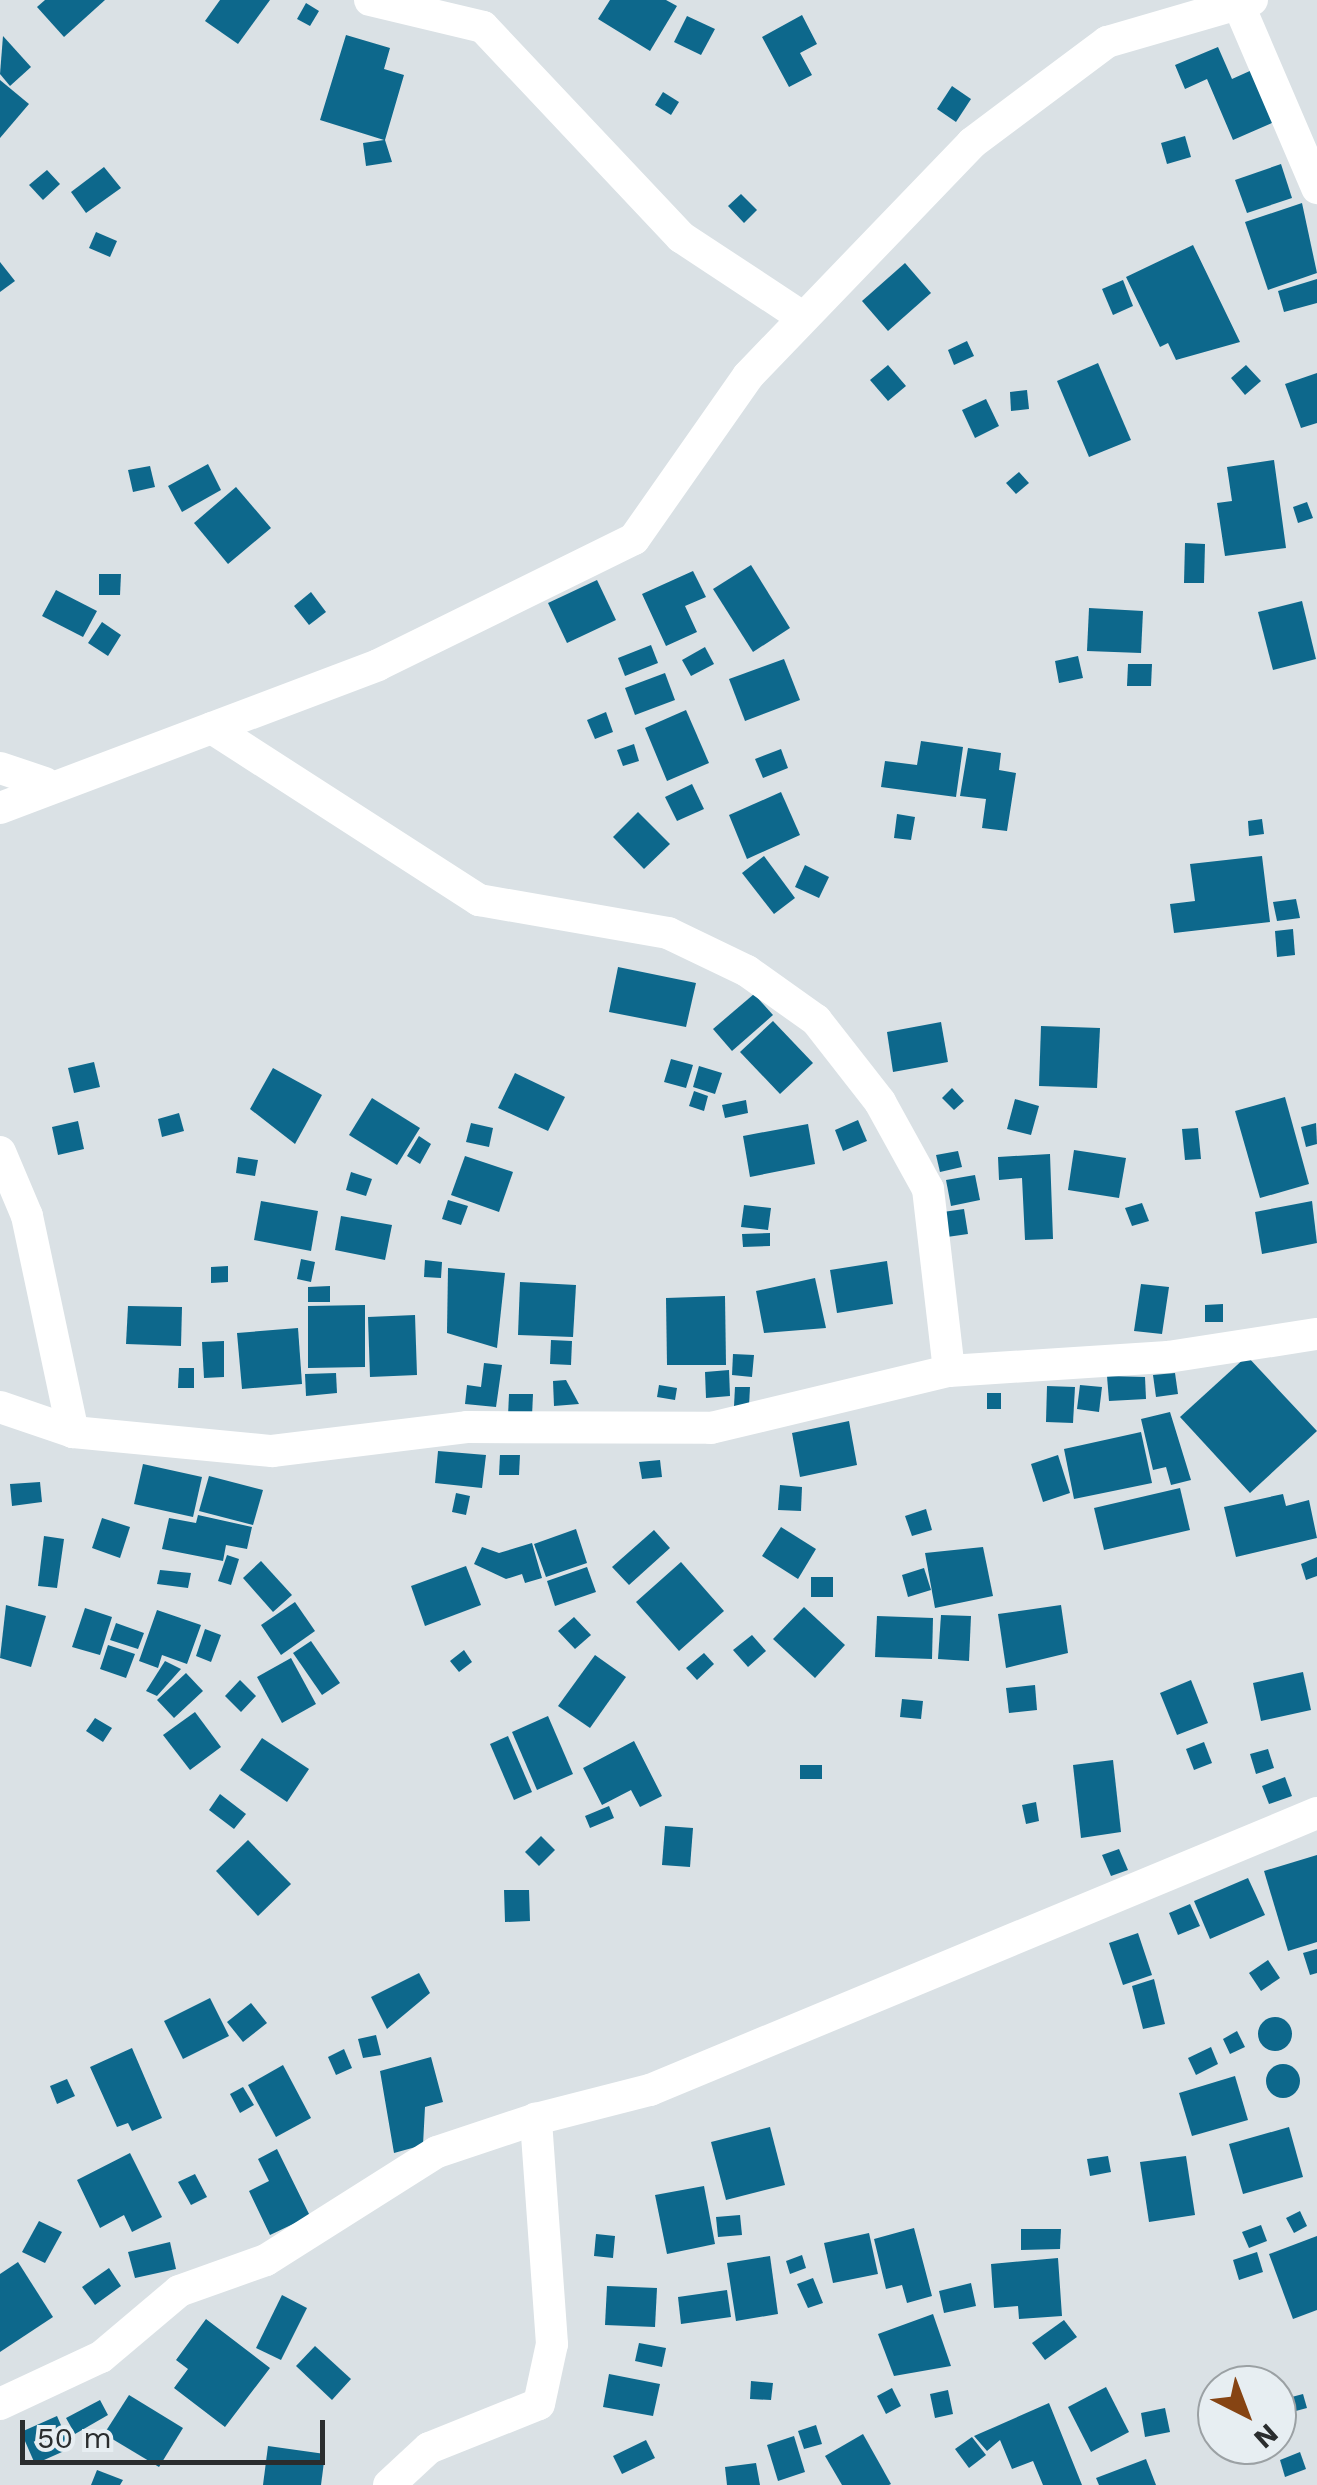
<!DOCTYPE html>
<style>
body{margin:0}
#map{position:relative;width:1317px;height:2485px;overflow:hidden;background:#dae1e5;font-family:"Work Sans",sans-serif}
div>[style]{position:absolute}
.building>*{inset:0;background:#0d688c}
.round{border-radius:50%}
.street>*{height:32px;margin:-16px;padding:0 16px;transform-origin:16px;border-radius:16px;background:#fff}
span{translate:-50% -50%;white-space:nowrap;text-align:center;line-height:1.15;-webkit-text-stroke:10px #e7eef2;paint-order:stroke}
.north{position:absolute;left:1197px;top:2365px;width:100px;height:100px;box-sizing:border-box;background:#e7eef2;border:2px solid #9ba1a4;border-radius:50%;rotate:138deg;font-size:28px;font-weight:700;line-height:40px;text-align:center;color:#2a2d2e}
.north::after{content:'';display:block;margin:auto;width:35px;height:45px;background:#864413;clip-path:polygon(50% 0,100% 100%,50% 72%,0 100%)}
.scale{position:absolute;left:20px;top:2420px;width:305px;height:45px;box-sizing:border-box;border:5px solid #2a2d2e;border-top:0;padding-left:12px;font-size:30px;line-height:35px;white-space:nowrap;color:#2a2d2e;-webkit-text-stroke:8px #e7eef2;paint-order:stroke}
</style>
<div id="map">
<div class="building">
<div style="clip-path:polygon(45px 0,105px 0,64px 37px,37px 7px)"></div>
<div style="clip-path:polygon(220px 0,270px 0,238px 44px,205px 21px)"></div>
<div style="clip-path:polygon(610px 0,666px 0,677px 6px,650px 51px,598px 19px)"></div>
<div style="clip-path:polygon(306px 3px,319px 11px,310px 26px,297px 19px)"></div>
<div style="clip-path:polygon(802px 15px,817px 44px,800px 53px,812px 75px,789px 87px,762px 37px)"></div>
<div style="clip-path:polygon(687px 16px,715px 29px,701px 55px,674px 42px)"></div>
<div style="clip-path:polygon(346px 35px,390px 48px,384px 69px,404px 75px,385px 140px,392px 162px,366px 166px,363px 143px,384px 140px,320px 120px)"></div>
<div style="clip-path:polygon(3px 36px,31px 67px,10px 86px,0 74px)"></div>
<div style="clip-path:polygon(1218px 47px,1232px 79px,1252px 70px,1274px 122px,1233px 140px,1207px 79px,1185px 89px,1175px 65px)"></div>
<div style="clip-path:polygon(0 80px,29px 104px,0 138px)"></div>
<div style="clip-path:polygon(952px 86px,971px 99px,956px 122px,937px 109px)"></div>
<div style="clip-path:polygon(663px 92px,679px 102px,671px 115px,655px 105px)"></div>
<div style="clip-path:polygon(1185px 136px,1191px 157px,1167px 164px,1161px 143px)"></div>
<div style="clip-path:polygon(1281px 164px,1292px 198px,1247px 213px,1235px 180px)"></div>
<div style="clip-path:polygon(104px 167px,121px 188px,86px 213px,71px 192px)"></div>
<div style="clip-path:polygon(47px 170px,60px 184px,43px 200px,29px 185px)"></div>
<div style="clip-path:polygon(741px 194px,757px 210px,744px 223px,728px 206px)"></div>
<div style="clip-path:polygon(1302px 203px,1317px 273px,1268px 290px,1245px 222px)"></div>
<div style="clip-path:polygon(96px 232px,117px 241px,110px 257px,89px 248px)"></div>
<div style="clip-path:polygon(1193px 245px,1240px 342px,1176px 360px,1168px 343px,1160px 347px,1126px 277px)"></div>
<div style="clip-path:polygon(0 262px,15px 281px,0 292px)"></div>
<div style="clip-path:polygon(905px 263px,931px 293px,888px 331px,862px 301px)"></div>
<div style="clip-path:polygon(1317px 279px,1317px 303px,1284px 312px,1278px 291px)"></div>
<div style="clip-path:polygon(1123px 280px,1133px 306px,1113px 315px,1102px 289px)"></div>
<div style="clip-path:polygon(967px 341px,974px 356px,954px 365px,948px 350px)"></div>
<div style="clip-path:polygon(1098px 363px,1131px 440px,1089px 457px,1057px 381px)"></div>
<div style="clip-path:polygon(888px 365px,906px 386px,888px 401px,870px 380px)"></div>
<div style="clip-path:polygon(1246px 365px,1261px 381px,1245px 395px,1231px 378px)"></div>
<div style="clip-path:polygon(1317px 373px,1317px 423px,1301px 428px,1285px 384px)"></div>
<div style="clip-path:polygon(1027px 390px,1029px 409px,1011px 411px,1010px 392px)"></div>
<div style="clip-path:polygon(986px 399px,999px 426px,975px 438px,962px 410px)"></div>
<div style="clip-path:polygon(1274px 460px,1286px 548px,1225px 556px,1217px 503px,1232px 501px,1227px 467px)"></div>
<div style="clip-path:polygon(208px 464px,221px 490px,182px 512px,168px 486px)"></div>
<div style="clip-path:polygon(150px 466px,155px 487px,133px 492px,128px 470px)"></div>
<div style="clip-path:polygon(1019px 472px,1029px 483px,1016px 494px,1006px 483px)"></div>
<div style="clip-path:polygon(236px 487px,271px 528px,228px 564px,194px 523px)"></div>
<div style="clip-path:polygon(1307px 502px,1313px 518px,1298px 523px,1293px 507px)"></div>
<div style="clip-path:polygon(1185px 543px,1205px 544px,1204px 583px,1184px 583px)"></div>
<div style="clip-path:polygon(751px 565px,790px 628px,753px 652px,713px 589px)"></div>
<div style="clip-path:polygon(693px 571px,706px 597px,685px 606px,697px 632px,666px 646px,642px 594px)"></div>
<div style="clip-path:polygon(99px 574px,121px 574px,120px 595px,99px 595px)"></div>
<div style="clip-path:polygon(597px 580px,616px 620px,567px 643px,548px 603px)"></div>
<div style="clip-path:polygon(56px 590px,97px 611px,83px 637px,42px 616px)"></div>
<div style="clip-path:polygon(311px 592px,326px 612px,309px 625px,294px 606px)"></div>
<div style="clip-path:polygon(1302px 601px,1316px 659px,1273px 670px,1258px 612px)"></div>
<div style="clip-path:polygon(1089px 608px,1143px 611px,1141px 653px,1087px 651px)"></div>
<div style="clip-path:polygon(102px 622px,121px 635px,108px 656px,88px 643px)"></div>
<div style="clip-path:polygon(651px 645px,658px 663px,625px 676px,618px 658px)"></div>
<div style="clip-path:polygon(705px 647px,714px 664px,691px 676px,682px 660px)"></div>
<div style="clip-path:polygon(1078px 656px,1083px 678px,1059px 683px,1055px 661px)"></div>
<div style="clip-path:polygon(784px 659px,800px 700px,745px 721px,729px 679px)"></div>
<div style="clip-path:polygon(1128px 664px,1152px 664px,1151px 686px,1127px 686px)"></div>
<div style="clip-path:polygon(665px 673px,675px 700px,635px 715px,625px 688px)"></div>
<div style="clip-path:polygon(686px 710px,709px 763px,667px 781px,645px 728px)"></div>
<div style="clip-path:polygon(606px 712px,613px 732px,595px 739px,587px 720px)"></div>
<div style="clip-path:polygon(921px 741px,963px 747px,956px 797px,881px 787px,885px 761px,917px 765px)"></div>
<div style="clip-path:polygon(634px 744px,639px 761px,623px 766px,617px 750px)"></div>
<div style="clip-path:polygon(968px 748px,1001px 753px,999px 770px,1016px 773px,1007px 831px,982px 828px,986px 799px,960px 796px)"></div>
<div style="clip-path:polygon(781px 749px,788px 768px,763px 778px,755px 759px)"></div>
<div style="clip-path:polygon(692px 784px,704px 809px,677px 821px,665px 797px)"></div>
<div style="clip-path:polygon(781px 792px,800px 835px,747px 859px,729px 815px)"></div>
<div style="clip-path:polygon(638px 812px,670px 844px,644px 869px,613px 837px)"></div>
<div style="clip-path:polygon(897px 814px,915px 817px,911px 840px,894px 838px)"></div>
<div style="clip-path:polygon(1262px 819px,1264px 834px,1249px 836px,1248px 821px)"></div>
<div style="clip-path:polygon(764px 856px,795px 898px,774px 914px,742px 873px)"></div>
<div style="clip-path:polygon(1262px 856px,1270px 922px,1174px 933px,1170px 904px,1195px 901px,1190px 864px)"></div>
<div style="clip-path:polygon(805px 865px,829px 877px,819px 898px,795px 887px)"></div>
<div style="clip-path:polygon(1296px 899px,1300px 918px,1277px 921px,1273px 902px)"></div>
<div style="clip-path:polygon(1293px 929px,1295px 955px,1277px 957px,1275px 931px)"></div>
<div style="clip-path:polygon(618px 967px,696px 983px,686px 1027px,609px 1012px)"></div>
<div style="clip-path:polygon(754px 994px,773px 1015px,732px 1051px,713px 1029px)"></div>
<div style="clip-path:polygon(773px 1021px,813px 1063px,780px 1094px,740px 1052px)"></div>
<div style="clip-path:polygon(941px 1022px,948px 1062px,893px 1072px,887px 1032px)"></div>
<div style="clip-path:polygon(1041px 1026px,1100px 1028px,1097px 1088px,1039px 1086px)"></div>
<div style="clip-path:polygon(671px 1059px,693px 1065px,686px 1088px,664px 1082px)"></div>
<div style="clip-path:polygon(94px 1062px,100px 1087px,74px 1093px,68px 1068px)"></div>
<div style="clip-path:polygon(699px 1066px,722px 1073px,715px 1094px,693px 1087px)"></div>
<div style="clip-path:polygon(273px 1068px,322px 1095px,295px 1144px,250px 1109px)"></div>
<div style="clip-path:polygon(515px 1073px,565px 1097px,548px 1131px,498px 1108px)"></div>
<div style="clip-path:polygon(952px 1088px,964px 1101px,954px 1110px,942px 1098px)"></div>
<div style="clip-path:polygon(694px 1091px,708px 1096px,704px 1111px,689px 1106px)"></div>
<div style="clip-path:polygon(1285px 1097px,1309px 1184px,1260px 1198px,1235px 1111px)"></div>
<div style="clip-path:polygon(372px 1098px,420px 1128px,397px 1165px,349px 1135px)"></div>
<div style="clip-path:polygon(1015px 1099px,1039px 1106px,1031px 1135px,1007px 1129px)"></div>
<div style="clip-path:polygon(746px 1100px,748px 1113px,725px 1118px,722px 1105px)"></div>
<div style="clip-path:polygon(179px 1113px,184px 1131px,162px 1137px,158px 1119px)"></div>
<div style="clip-path:polygon(858px 1120px,867px 1141px,843px 1151px,835px 1130px)"></div>
<div style="clip-path:polygon(78px 1121px,84px 1149px,58px 1155px,52px 1127px)"></div>
<div style="clip-path:polygon(471px 1123px,493px 1128px,489px 1147px,466px 1142px)"></div>
<div style="clip-path:polygon(1316px 1123px,1317px 1144px,1306px 1147px,1301px 1127px)"></div>
<div style="clip-path:polygon(808px 1124px,815px 1164px,750px 1177px,743px 1136px)"></div>
<div style="clip-path:polygon(1198px 1128px,1201px 1159px,1185px 1160px,1182px 1129px)"></div>
<div style="clip-path:polygon(419px 1136px,431px 1144px,420px 1164px,407px 1156px)"></div>
<div style="clip-path:polygon(1074px 1150px,1126px 1158px,1119px 1198px,1068px 1190px)"></div>
<div style="clip-path:polygon(958px 1151px,962px 1167px,940px 1172px,936px 1155px)"></div>
<div style="clip-path:polygon(1050px 1154px,1053px 1239px,1025px 1240px,1022px 1178px,999px 1180px,998px 1157px)"></div>
<div style="clip-path:polygon(465px 1156px,513px 1172px,499px 1212px,451px 1195px)"></div>
<div style="clip-path:polygon(238px 1157px,258px 1160px,255px 1176px,236px 1173px)"></div>
<div style="clip-path:polygon(351px 1172px,372px 1179px,366px 1196px,346px 1190px)"></div>
<div style="clip-path:polygon(975px 1175px,980px 1200px,951px 1206px,946px 1180px)"></div>
<div style="clip-path:polygon(448px 1200px,468px 1206px,461px 1225px,442px 1219px)"></div>
<div style="clip-path:polygon(261px 1201px,318px 1211px,311px 1251px,254px 1240px)"></div>
<div style="clip-path:polygon(1312px 1201px,1317px 1243px,1262px 1254px,1255px 1212px)"></div>
<div style="clip-path:polygon(1142px 1203px,1149px 1221px,1132px 1226px,1125px 1208px)"></div>
<div style="clip-path:polygon(744px 1205px,771px 1208px,768px 1230px,741px 1227px)"></div>
<div style="clip-path:polygon(964px 1209px,968px 1234px,947px 1237px,943px 1212px)"></div>
<div style="clip-path:polygon(341px 1216px,392px 1225px,385px 1260px,335px 1250px)"></div>
<div style="clip-path:polygon(770px 1233px,770px 1246px,743px 1247px,742px 1234px)"></div>
<div style="clip-path:polygon(301px 1259px,315px 1262px,311px 1282px,297px 1279px)"></div>
<div style="clip-path:polygon(425px 1260px,442px 1262px,441px 1278px,424px 1277px)"></div>
<div style="clip-path:polygon(887px 1261px,893px 1304px,837px 1313px,830px 1270px)"></div>
<div style="clip-path:polygon(228px 1266px,228px 1282px,211px 1283px,211px 1267px)"></div>
<div style="clip-path:polygon(448px 1268px,505px 1273px,497px 1348px,447px 1333px)"></div>
<div style="clip-path:polygon(815px 1278px,826px 1328px,764px 1333px,756px 1291px)"></div>
<div style="clip-path:polygon(520px 1282px,576px 1285px,573px 1337px,518px 1335px)"></div>
<div style="clip-path:polygon(1141px 1284px,1169px 1287px,1162px 1334px,1134px 1331px)"></div>
<div style="clip-path:polygon(330px 1286px,330px 1302px,308px 1302px,308px 1287px)"></div>
<div style="clip-path:polygon(725px 1296px,726px 1365px,667px 1365px,666px 1298px)"></div>
<div style="clip-path:polygon(1223px 1304px,1223px 1322px,1205px 1322px,1205px 1305px)"></div>
<div style="clip-path:polygon(365px 1305px,365px 1367px,308px 1368px,308px 1306px)"></div>
<div style="clip-path:polygon(128px 1306px,182px 1307px,181px 1346px,126px 1344px)"></div>
<div style="clip-path:polygon(415px 1315px,417px 1375px,370px 1377px,368px 1317px)"></div>
<div style="clip-path:polygon(298px 1328px,302px 1384px,242px 1389px,237px 1333px)"></div>
<div style="clip-path:polygon(551px 1340px,572px 1341px,571px 1365px,550px 1364px)"></div>
<div style="clip-path:polygon(224px 1341px,224px 1377px,204px 1378px,202px 1342px)"></div>
<div style="clip-path:polygon(733px 1354px,754px 1355px,752px 1377px,732px 1375px)"></div>
<div style="clip-path:polygon(1247px 1356px,1317px 1431px,1250px 1493px,1180px 1417px)"></div>
<div style="clip-path:polygon(484px 1363px,502px 1365px,496px 1407px,465px 1404px,467px 1385px,481px 1387px)"></div>
<div style="clip-path:polygon(179px 1368px,194px 1368px,194px 1388px,178px 1388px)"></div>
<div style="clip-path:polygon(729px 1370px,730px 1396px,706px 1398px,705px 1372px)"></div>
<div style="clip-path:polygon(336px 1373px,337px 1393px,306px 1396px,305px 1374px)"></div>
<div style="clip-path:polygon(1175px 1373px,1178px 1394px,1156px 1397px,1153px 1375px)"></div>
<div style="clip-path:polygon(1107px 1376px,1145px 1377px,1146px 1399px,1109px 1401px)"></div>
<div style="clip-path:polygon(566px 1380px,579px 1404px,554px 1406px,553px 1381px)"></div>
<div style="clip-path:polygon(659px 1385px,677px 1388px,675px 1400px,657px 1397px)"></div>
<div style="clip-path:polygon(1080px 1385px,1102px 1387px,1099px 1412px,1077px 1409px)"></div>
<div style="clip-path:polygon(1047px 1386px,1075px 1387px,1073px 1423px,1046px 1422px)"></div>
<div style="clip-path:polygon(735px 1387px,750px 1387px,749px 1406px,734px 1406px)"></div>
<div style="clip-path:polygon(987px 1393px,1001px 1393px,1001px 1409px,987px 1409px)"></div>
<div style="clip-path:polygon(509px 1394px,533px 1394px,532px 1416px,508px 1416px)"></div>
<div style="clip-path:polygon(1170px 1412px,1191px 1480px,1171px 1485px,1166px 1467px,1153px 1470px,1141px 1419px)"></div>
<div style="clip-path:polygon(849px 1421px,857px 1465px,800px 1477px,792px 1433px)"></div>
<div style="clip-path:polygon(1141px 1432px,1152px 1483px,1074px 1499px,1064px 1449px)"></div>
<div style="clip-path:polygon(438px 1451px,486px 1455px,482px 1488px,435px 1483px)"></div>
<div style="clip-path:polygon(500px 1455px,520px 1455px,519px 1475px,499px 1475px)"></div>
<div style="clip-path:polygon(1058px 1455px,1070px 1493px,1043px 1502px,1031px 1464px)"></div>
<div style="clip-path:polygon(660px 1460px,662px 1477px,642px 1479px,639px 1462px)"></div>
<div style="clip-path:polygon(143px 1464px,202px 1477px,193px 1517px,134px 1504px)"></div>
<div style="clip-path:polygon(209px 1476px,263px 1490px,253px 1525px,199px 1511px)"></div>
<div style="clip-path:polygon(40px 1482px,42px 1502px,12px 1506px,10px 1484px)"></div>
<div style="clip-path:polygon(780px 1485px,802px 1487px,801px 1511px,778px 1510px)"></div>
<div style="clip-path:polygon(1180px 1488px,1190px 1530px,1104px 1550px,1094px 1508px)"></div>
<div style="clip-path:polygon(456px 1493px,470px 1496px,466px 1515px,452px 1512px)"></div>
<div style="clip-path:polygon(1283px 1494px,1286px 1506px,1309px 1500px,1317px 1538px,1236px 1557px,1224px 1507px)"></div>
<div style="clip-path:polygon(926px 1509px,932px 1530px,912px 1536px,905px 1516px)"></div>
<div style="clip-path:polygon(198px 1515px,252px 1527px,247px 1549px,226px 1545px,223px 1561px,162px 1549px,169px 1518px,196px 1523px)"></div>
<div style="clip-path:polygon(102px 1518px,130px 1527px,120px 1558px,92px 1548px)"></div>
<div style="clip-path:polygon(781px 1527px,816px 1549px,798px 1579px,762px 1556px)"></div>
<div style="clip-path:polygon(576px 1529px,587px 1563px,546px 1577px,534px 1544px)"></div>
<div style="clip-path:polygon(654px 1530px,670px 1548px,629px 1585px,612px 1567px)"></div>
<div style="clip-path:polygon(44px 1536px,64px 1539px,57px 1588px,38px 1586px)"></div>
<div style="clip-path:polygon(532px 1543px,542px 1578px,525px 1583px,522px 1574px,506px 1579px,474px 1564px,482px 1547px,499px 1553px)"></div>
<div style="clip-path:polygon(983px 1547px,993px 1596px,935px 1608px,925px 1553px)"></div>
<div style="clip-path:polygon(227px 1555px,239px 1559px,231px 1585px,218px 1581px)"></div>
<div style="clip-path:polygon(1317px 1557px,1317px 1576px,1306px 1580px,1301px 1564px)"></div>
<div style="clip-path:polygon(261px 1561px,292px 1595px,273px 1612px,243px 1578px)"></div>
<div style="clip-path:polygon(681px 1562px,724px 1611px,679px 1651px,636px 1602px)"></div>
<div style="clip-path:polygon(466px 1566px,481px 1605px,425px 1626px,411px 1586px)"></div>
<div style="clip-path:polygon(587px 1567px,596px 1592px,555px 1606px,547px 1581px)"></div>
<div style="clip-path:polygon(924px 1568px,931px 1590px,908px 1597px,902px 1575px)"></div>
<div style="clip-path:polygon(160px 1570px,191px 1573px,188px 1588px,157px 1584px)"></div>
<div style="clip-path:polygon(811px 1577px,833px 1577px,833px 1597px,811px 1597px)"></div>
<div style="clip-path:polygon(295px 1602px,315px 1631px,281px 1655px,261px 1625px)"></div>
<div style="clip-path:polygon(6px 1605px,46px 1616px,31px 1667px,0 1658px)"></div>
<div style="clip-path:polygon(1061px 1605px,1068px 1653px,1006px 1668px,998px 1614px)"></div>
<div style="clip-path:polygon(804px 1607px,845px 1645px,815px 1678px,773px 1639px)"></div>
<div style="clip-path:polygon(85px 1608px,112px 1617px,100px 1655px,72px 1647px)"></div>
<div style="clip-path:polygon(157px 1610px,201px 1625px,187px 1664px,162px 1655px,158px 1668px,139px 1661px)"></div>
<div style="clip-path:polygon(941px 1615px,971px 1616px,969px 1661px,938px 1659px)"></div>
<div style="clip-path:polygon(877px 1616px,933px 1618px,932px 1659px,875px 1657px)"></div>
<div style="clip-path:polygon(574px 1617px,591px 1635px,575px 1649px,558px 1631px)"></div>
<div style="clip-path:polygon(116px 1623px,144px 1633px,138px 1649px,110px 1640px)"></div>
<div style="clip-path:polygon(205px 1629px,221px 1635px,211px 1662px,196px 1656px)"></div>
<div style="clip-path:polygon(752px 1635px,766px 1651px,748px 1667px,733px 1650px)"></div>
<div style="clip-path:polygon(311px 1641px,340px 1683px,322px 1695px,293px 1653px)"></div>
<div style="clip-path:polygon(108px 1645px,135px 1654px,126px 1678px,100px 1669px)"></div>
<div style="clip-path:polygon(464px 1650px,472px 1662px,459px 1672px,450px 1661px)"></div>
<div style="clip-path:polygon(704px 1653px,714px 1664px,697px 1680px,686px 1668px)"></div>
<div style="clip-path:polygon(595px 1655px,626px 1677px,590px 1728px,558px 1706px)"></div>
<div style="clip-path:polygon(291px 1658px,316px 1704px,282px 1723px,257px 1677px)"></div>
<div style="clip-path:polygon(165px 1661px,181px 1669px,157px 1696px,146px 1691px)"></div>
<div style="clip-path:polygon(1303px 1672px,1311px 1710px,1261px 1721px,1253px 1683px)"></div>
<div style="clip-path:polygon(186px 1673px,203px 1691px,174px 1718px,157px 1700px)"></div>
<div style="clip-path:polygon(240px 1680px,256px 1696px,241px 1712px,225px 1696px)"></div>
<div style="clip-path:polygon(1191px 1680px,1208px 1723px,1177px 1735px,1160px 1693px)"></div>
<div style="clip-path:polygon(1035px 1685px,1037px 1710px,1009px 1713px,1006px 1688px)"></div>
<div style="clip-path:polygon(902px 1699px,923px 1701px,921px 1719px,900px 1717px)"></div>
<div style="clip-path:polygon(195px 1712px,221px 1747px,190px 1770px,163px 1735px)"></div>
<div style="clip-path:polygon(548px 1716px,573px 1774px,537px 1790px,512px 1732px)"></div>
<div style="clip-path:polygon(95px 1718px,112px 1728px,103px 1742px,86px 1731px)"></div>
<div style="clip-path:polygon(508px 1736px,532px 1792px,514px 1800px,490px 1744px)"></div>
<div style="clip-path:polygon(262px 1738px,309px 1769px,287px 1802px,240px 1770px)"></div>
<div style="clip-path:polygon(634px 1741px,662px 1796px,640px 1807px,631px 1790px,602px 1805px,583px 1768px)"></div>
<div style="clip-path:polygon(1204px 1742px,1212px 1763px,1194px 1770px,1186px 1749px)"></div>
<div style="clip-path:polygon(1268px 1749px,1274px 1768px,1256px 1774px,1250px 1754px)"></div>
<div style="clip-path:polygon(1113px 1760px,1121px 1832px,1081px 1838px,1073px 1765px)"></div>
<div style="clip-path:polygon(800px 1765px,822px 1765px,822px 1779px,800px 1779px)"></div>
<div style="clip-path:polygon(1285px 1777px,1292px 1796px,1269px 1804px,1262px 1786px)"></div>
<div style="clip-path:polygon(220px 1794px,246px 1814px,234px 1829px,209px 1810px)"></div>
<div style="clip-path:polygon(1036px 1802px,1039px 1821px,1026px 1824px,1022px 1805px)"></div>
<div style="clip-path:polygon(609px 1806px,614px 1818px,590px 1828px,585px 1816px)"></div>
<div style="clip-path:polygon(665px 1826px,693px 1828px,690px 1867px,662px 1865px)"></div>
<div style="clip-path:polygon(541px 1836px,555px 1850px,539px 1866px,525px 1852px)"></div>
<div style="clip-path:polygon(248px 1840px,291px 1884px,258px 1916px,216px 1871px)"></div>
<div style="clip-path:polygon(1119px 1849px,1128px 1870px,1111px 1876px,1102px 1855px)"></div>
<div style="clip-path:polygon(1317px 1855px,1317px 1942px,1288px 1951px,1264px 1871px)"></div>
<div style="clip-path:polygon(1248px 1878px,1265px 1915px,1210px 1939px,1194px 1901px)"></div>
<div style="clip-path:polygon(504px 1890px,529px 1890px,530px 1921px,505px 1922px)"></div>
<div style="clip-path:polygon(1190px 1904px,1200px 1926px,1178px 1935px,1169px 1913px)"></div>
<div style="clip-path:polygon(1138px 1933px,1152px 1975px,1123px 1985px,1109px 1943px)"></div>
<div style="clip-path:polygon(1317px 1949px,1317px 1973px,1310px 1975px,1303px 1953px)"></div>
<div style="clip-path:polygon(1268px 1960px,1280px 1978px,1261px 1991px,1249px 1973px)"></div>
<div style="clip-path:polygon(419px 1973px,430px 1993px,387px 2029px,371px 1997px)"></div>
<div style="clip-path:polygon(1154px 1979px,1165px 2024px,1143px 2029px,1132px 1986px)"></div>
<div style="clip-path:polygon(210px 1998px,229px 2036px,183px 2059px,164px 2021px)"></div>
<div style="clip-path:polygon(251px 2003px,267px 2023px,243px 2042px,227px 2022px)"></div>
<div class="round" style="left:1258px;top:2017px;width:34px;height:34px"></div>
<div style="clip-path:polygon(1237px 2031px,1245px 2047px,1230px 2054px,1223px 2039px)"></div>
<div style="clip-path:polygon(376px 2035px,381px 2055px,363px 2058px,358px 2039px)"></div>
<div style="clip-path:polygon(1211px 2047px,1218px 2064px,1196px 2075px,1188px 2058px)"></div>
<div style="clip-path:polygon(132px 2048px,162px 2118px,132px 2131px,128px 2123px,117px 2127px,90px 2067px)"></div>
<div style="clip-path:polygon(344px 2049px,352px 2068px,336px 2075px,328px 2057px)"></div>
<div style="clip-path:polygon(431px 2057px,443px 2102px,425px 2107px,423px 2145px,394px 2153px,380px 2071px)"></div>
<div class="round" style="left:1266px;top:2064px;width:34px;height:34px"></div>
<div style="clip-path:polygon(283px 2065px,311px 2118px,276px 2137px,248px 2085px)"></div>
<div style="clip-path:polygon(1235px 2076px,1248px 2120px,1192px 2136px,1179px 2093px)"></div>
<div style="clip-path:polygon(67px 2079px,75px 2096px,57px 2104px,50px 2086px)"></div>
<div style="clip-path:polygon(243px 2087px,254px 2105px,240px 2113px,230px 2094px)"></div>
<div style="clip-path:polygon(770px 2127px,785px 2185px,726px 2200px,711px 2142px)"></div>
<div style="clip-path:polygon(1289px 2127px,1303px 2177px,1243px 2194px,1229px 2144px)"></div>
<div style="clip-path:polygon(277px 2149px,310px 2216px,270px 2235px,249px 2191px,269px 2181px,258px 2159px)"></div>
<div style="clip-path:polygon(130px 2153px,162px 2217px,132px 2232px,124px 2215px,100px 2228px,77px 2180px)"></div>
<div style="clip-path:polygon(1108px 2156px,1111px 2172px,1090px 2176px,1087px 2159px)"></div>
<div style="clip-path:polygon(1186px 2156px,1195px 2215px,1149px 2222px,1140px 2162px)"></div>
<div style="clip-path:polygon(195px 2174px,207px 2197px,191px 2205px,178px 2182px)"></div>
<div style="clip-path:polygon(704px 2186px,715px 2244px,667px 2254px,655px 2195px)"></div>
<div style="clip-path:polygon(1300px 2211px,1307px 2226px,1294px 2233px,1286px 2218px)"></div>
<div style="clip-path:polygon(740px 2215px,742px 2235px,718px 2237px,716px 2217px)"></div>
<div style="clip-path:polygon(39px 2221px,62px 2232px,45px 2263px,22px 2252px)"></div>
<div style="clip-path:polygon(1261px 2225px,1267px 2241px,1249px 2248px,1242px 2232px)"></div>
<div style="clip-path:polygon(914px 2228px,932px 2296px,907px 2303px,902px 2285px,886px 2289px,874px 2239px)"></div>
<div style="clip-path:polygon(1021px 2229px,1061px 2229px,1060px 2249px,1021px 2250px)"></div>
<div style="clip-path:polygon(869px 2233px,878px 2274px,833px 2283px,824px 2243px)"></div>
<div style="clip-path:polygon(596px 2234px,615px 2236px,613px 2258px,594px 2256px)"></div>
<div style="clip-path:polygon(1317px 2236px,1317px 2310px,1293px 2319px,1269px 2254px)"></div>
<div style="clip-path:polygon(170px 2242px,176px 2269px,135px 2278px,128px 2252px)"></div>
<div style="clip-path:polygon(1257px 2252px,1263px 2272px,1239px 2280px,1233px 2260px)"></div>
<div style="clip-path:polygon(802px 2255px,806px 2268px,790px 2274px,786px 2261px)"></div>
<div style="clip-path:polygon(770px 2256px,778px 2314px,736px 2321px,727px 2263px)"></div>
<div style="clip-path:polygon(1058px 2258px,1062px 2316px,1019px 2319px,1018px 2306px,994px 2308px,991px 2264px)"></div>
<div style="clip-path:polygon(18px 2262px,53px 2317px,0 2352px,0 2274px)"></div>
<div style="clip-path:polygon(109px 2268px,121px 2286px,95px 2305px,82px 2287px)"></div>
<div style="clip-path:polygon(813px 2278px,823px 2303px,808px 2308px,797px 2284px)"></div>
<div style="clip-path:polygon(971px 2283px,976px 2306px,944px 2313px,939px 2291px)"></div>
<div style="clip-path:polygon(607px 2286px,657px 2288px,655px 2327px,605px 2325px)"></div>
<div style="clip-path:polygon(727px 2290px,731px 2317px,681px 2324px,678px 2297px)"></div>
<div style="clip-path:polygon(282px 2295px,307px 2308px,281px 2360px,256px 2348px)"></div>
<div style="clip-path:polygon(933px 2314px,951px 2366px,894px 2376px,878px 2334px)"></div>
<div style="clip-path:polygon(206px 2319px,270px 2368px,225px 2427px,174px 2388px,188px 2369px,176px 2360px)"></div>
<div style="clip-path:polygon(1064px 2320px,1077px 2337px,1045px 2360px,1032px 2343px)"></div>
<div style="clip-path:polygon(639px 2343px,666px 2348px,662px 2367px,635px 2361px)"></div>
<div style="clip-path:polygon(315px 2346px,351px 2379px,332px 2400px,296px 2366px)"></div>
<div style="clip-path:polygon(609px 2374px,660px 2384px,653px 2416px,603px 2407px)"></div>
<div style="clip-path:polygon(751px 2381px,773px 2383px,771px 2400px,750px 2399px)"></div>
<div style="clip-path:polygon(1106px 2387px,1129px 2432px,1091px 2452px,1068px 2407px)"></div>
<div style="clip-path:polygon(892px 2388px,901px 2406px,886px 2414px,877px 2396px)"></div>
<div style="clip-path:polygon(948px 2390px,953px 2414px,935px 2418px,930px 2394px)"></div>
<div style="clip-path:polygon(1303px 2394px,1307px 2408px,1292px 2412px,1288px 2398px)"></div>
<div style="clip-path:polygon(129px 2395px,183px 2428px,159px 2467px,104px 2434px)"></div>
<div style="clip-path:polygon(100px 2400px,108px 2415px,75px 2434px,66px 2418px)"></div>
<div style="clip-path:polygon(1049px 2403px,1082px 2485px,1043px 2485px,1033px 2461px,1012px 2469px,1000px 2440px,987px 2451px,974px 2436px)"></div>
<div style="clip-path:polygon(1165px 2408px,1170px 2432px,1145px 2437px,1141px 2413px)"></div>
<div style="clip-path:polygon(57px 2416px,71px 2448px,35px 2464px,21px 2432px)"></div>
<div style="clip-path:polygon(816px 2425px,822px 2444px,804px 2449px,798px 2431px)"></div>
<div style="clip-path:polygon(863px 2434px,891px 2484px,889px 2485px,842px 2485px,825px 2456px)"></div>
<div style="clip-path:polygon(794px 2436px,805px 2472px,778px 2481px,767px 2445px)"></div>
<div style="clip-path:polygon(972px 2437px,986px 2455px,969px 2468px,955px 2449px)"></div>
<div style="clip-path:polygon(646px 2440px,655px 2458px,622px 2474px,613px 2456px)"></div>
<div style="clip-path:polygon(268px 2446px,325px 2454px,321px 2485px,263px 2485px)"></div>
<div style="clip-path:polygon(1300px 2452px,1306px 2469px,1285px 2477px,1280px 2460px)"></div>
<div style="clip-path:polygon(1146px 2459px,1156px 2485px,1099px 2485px,1096px 2478px)"></div>
<div style="clip-path:polygon(756px 2463px,760px 2485px,727px 2485px,725px 2467px)"></div>
<div style="clip-path:polygon(97px 2470px,123px 2480px,120px 2485px,91px 2485px)"></div>
</div>
<div class="street">
<div style="left:370px;top:0;width:116px;rotate:13.4deg"></div>
<div style="left:483px;top:27px;width:289px;rotate:46.7deg"></div>
<div style="left:681px;top:237px;width:144px;rotate:33.4deg"></div>
<div style="left:1240px;top:8px;width:196px;rotate:66.8deg"></div>
<div style="left:212px;top:728px;width:318px;rotate:32.8deg"></div>
<div style="left:479px;top:900px;width:192px;rotate:9.9deg"></div>
<div style="left:668px;top:933px;width:88px;rotate:25.7deg"></div>
<div style="left:747px;top:971px;width:85px;rotate:35.4deg"></div>
<div style="left:816px;top:1020px;width:104px;rotate:52deg"></div>
<div style="left:880px;top:1102px;width:99px;rotate:61.1deg"></div>
<div style="left:928px;top:1189px;width:183px;rotate:83.4deg"></div>
<div style="left:0;top:768px;width:47px;rotate:18.4deg"></div>
<div style="left:0;top:808px;width:404px;rotate:-20.7deg"></div>
<div style="left:378px;top:665px;width:285px;rotate:-26.2deg"></div>
<div style="left:634px;top:539px;width:199px;rotate:-55deg"></div>
<div style="left:748px;top:376px;width:323px;rotate:-46.1deg"></div>
<div style="left:972px;top:143px;width:169px;rotate:-36.8deg"></div>
<div style="left:1107px;top:42px;width:151px;rotate:-16.2deg"></div>
<div style="left:0;top:1152px;width:69px;rotate:67.1deg"></div>
<div style="left:27px;top:1216px;width:221px;rotate:78deg"></div>
<div style="left:0;top:1407px;width:77px;rotate:18.9deg"></div>
<div style="left:73px;top:1432px;width:200px;rotate:5.5deg"></div>
<div style="left:272px;top:1451px;width:196px;rotate:-7deg"></div>
<div style="left:467px;top:1427px;width:244px;rotate:0.2deg"></div>
<div style="left:711px;top:1428px;width:245px;rotate:-13.5deg"></div>
<div style="left:949px;top:1371px;width:219px;rotate:-3.7deg"></div>
<div style="left:1168px;top:1357px;width:151px;rotate:-8.8deg"></div>
<div style="left:0;top:2404px;width:111px;rotate:-25deg"></div>
<div style="left:101px;top:2357px;width:102px;rotate:-40.2deg"></div>
<div style="left:179px;top:2291px;width:92px;rotate:-19.6deg"></div>
<div style="left:266px;top:2260px;width:202px;rotate:-32.3deg"></div>
<div style="left:437px;top:2152px;width:104px;rotate:-18.4deg"></div>
<div style="left:389px;top:2485px;width:54px;rotate:-42.8deg"></div>
<div style="left:429px;top:2448px;width:118px;rotate:-21.8deg"></div>
<div style="left:539px;top:2404px;width:61px;rotate:-77.8deg"></div>
<div style="left:552px;top:2344px;width:226px;rotate:-94.1deg"></div>
<div style="left:536px;top:2119px;width:118px;rotate:-14.3deg"></div>
<div style="left:650px;top:2090px;width:722px;rotate:-22.55deg"></div>
</div>
<div class="north">N</div>
<div class="scale">50 m</div>
</div>
